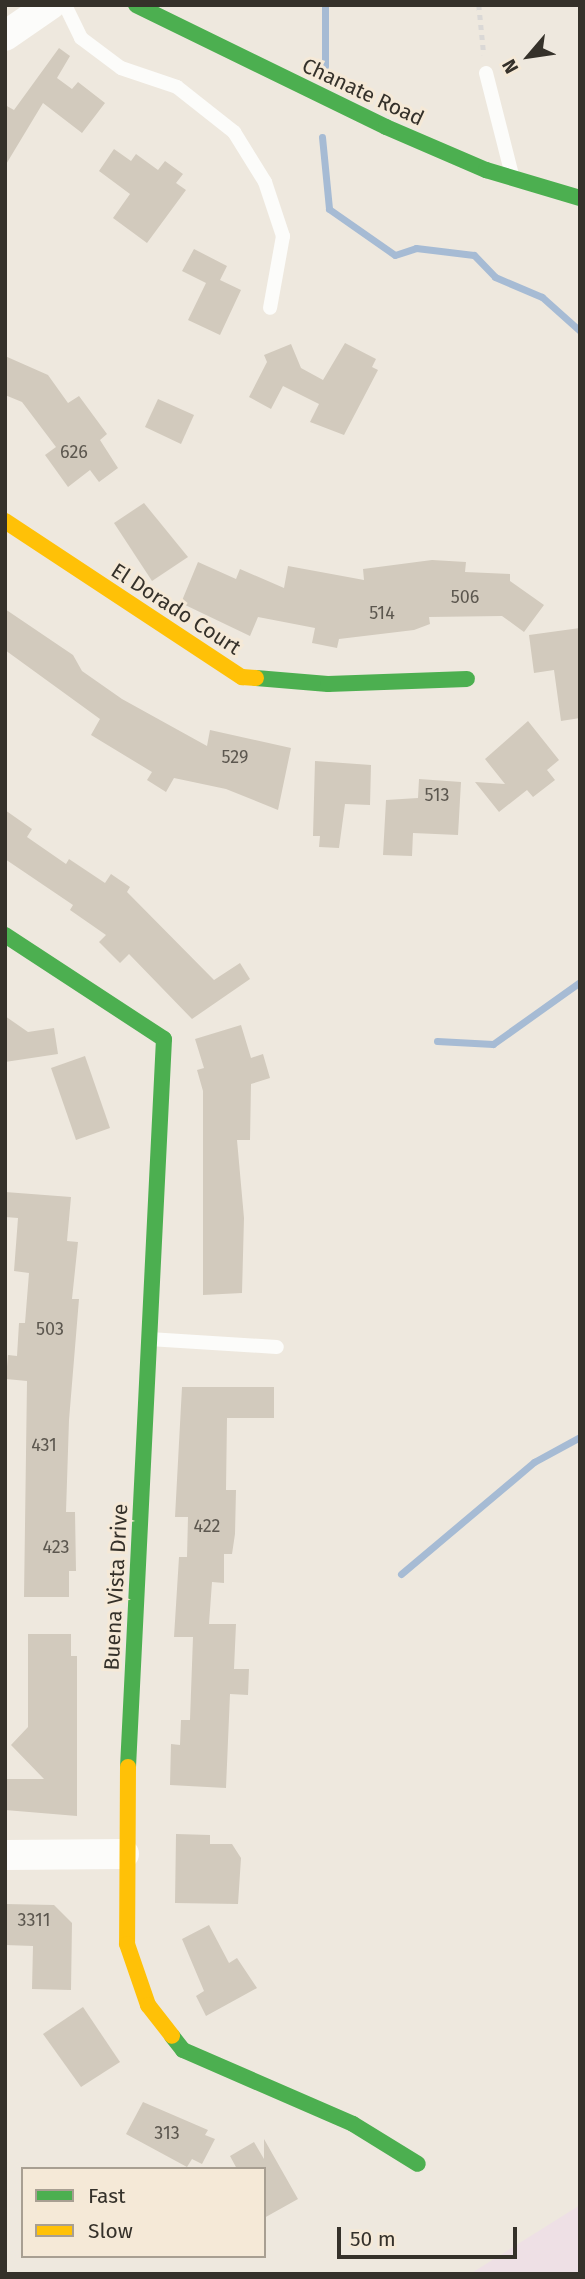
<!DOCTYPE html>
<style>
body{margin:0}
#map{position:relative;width:585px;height:2279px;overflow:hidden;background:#eee8de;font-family:"Fira Sans",sans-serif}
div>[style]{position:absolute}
.commercial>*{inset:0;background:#eee0e5}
.stream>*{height:7px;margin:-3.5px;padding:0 3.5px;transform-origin:3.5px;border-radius:3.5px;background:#a6bbd4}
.building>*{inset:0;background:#d2cabd}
.path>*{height:4.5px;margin-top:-2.25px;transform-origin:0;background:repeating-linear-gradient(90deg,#dad8d6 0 5px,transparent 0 10px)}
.lane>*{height:14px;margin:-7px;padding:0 7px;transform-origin:7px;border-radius:7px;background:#fcfcfa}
.street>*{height:30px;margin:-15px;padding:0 15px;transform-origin:15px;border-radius:15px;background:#fcfcfa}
.fast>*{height:16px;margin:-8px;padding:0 8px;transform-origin:8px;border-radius:8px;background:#4caf50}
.slow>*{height:16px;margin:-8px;padding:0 8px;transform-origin:8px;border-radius:8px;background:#ffc107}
span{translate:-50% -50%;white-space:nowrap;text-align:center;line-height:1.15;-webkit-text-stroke:6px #f5e9d7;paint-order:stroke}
.number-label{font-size:18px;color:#5c574f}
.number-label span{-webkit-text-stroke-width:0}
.street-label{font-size:21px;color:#35312a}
.frame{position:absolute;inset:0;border:7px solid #35312a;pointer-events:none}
.legend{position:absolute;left:21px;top:2167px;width:245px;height:91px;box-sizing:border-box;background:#f5e9d7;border:2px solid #a89f92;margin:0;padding:9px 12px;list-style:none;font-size:21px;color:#35312a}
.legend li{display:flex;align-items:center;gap:14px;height:35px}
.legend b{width:35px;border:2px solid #a89f92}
.north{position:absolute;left:494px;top:21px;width:70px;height:70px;-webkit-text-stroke:5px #f5e9d7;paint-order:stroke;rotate:241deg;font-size:19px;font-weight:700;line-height:28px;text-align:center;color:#35312a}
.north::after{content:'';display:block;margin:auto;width:24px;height:32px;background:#35312a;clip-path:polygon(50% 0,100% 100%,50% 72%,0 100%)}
.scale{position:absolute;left:337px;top:2227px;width:180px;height:32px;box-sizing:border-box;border:4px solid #35312a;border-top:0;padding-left:9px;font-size:21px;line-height:24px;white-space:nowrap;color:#35312a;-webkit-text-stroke:5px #f5e9d7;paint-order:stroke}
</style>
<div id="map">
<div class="commercial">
<div style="clip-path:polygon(580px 2205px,580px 2274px,470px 2274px)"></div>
</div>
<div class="stream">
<div style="left:325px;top:66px;width:61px;rotate:-90deg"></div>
<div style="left:322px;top:137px;width:72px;rotate:84.4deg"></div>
<div style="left:329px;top:209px;width:80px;rotate:34.9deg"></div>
<div style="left:395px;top:255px;width:22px;rotate:-18deg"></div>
<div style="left:416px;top:248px;width:58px;rotate:6.9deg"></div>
<div style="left:474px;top:255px;width:30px;rotate:46deg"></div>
<div style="left:495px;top:277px;width:51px;rotate:23.1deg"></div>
<div style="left:542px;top:297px;width:51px;rotate:41.8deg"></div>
<div style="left:437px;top:1041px;width:56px;rotate:3.1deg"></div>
<div style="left:493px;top:1044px;width:107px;rotate:-35.5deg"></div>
<div style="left:401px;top:1574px;width:174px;rotate:-40.1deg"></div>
<div style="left:534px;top:1462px;width:52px;rotate:-28.5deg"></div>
</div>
<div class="building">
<div style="clip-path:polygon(59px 48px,70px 56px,57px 78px,72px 89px,78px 82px,105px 103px,82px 133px,43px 103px,5px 166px,5px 105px,14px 110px)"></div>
<div style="clip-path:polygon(114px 149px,131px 161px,136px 154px,158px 170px,165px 161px,183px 174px,176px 183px,186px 190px,147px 243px,113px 218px,130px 194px,99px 171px)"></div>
<div style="clip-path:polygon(194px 249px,227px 266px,220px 280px,241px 290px,220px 335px,188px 320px,206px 283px,182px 271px)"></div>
<div style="clip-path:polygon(345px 343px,376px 359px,372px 367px,378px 370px,344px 435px,310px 422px,319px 404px,283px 386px,271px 409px,249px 397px,267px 362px,264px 355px,291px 344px,301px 368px,323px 380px)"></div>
<div style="clip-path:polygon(5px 356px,48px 375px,68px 403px,79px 396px,107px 434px,100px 440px,118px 468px,99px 482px,90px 470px,68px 487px,45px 455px,56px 447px,22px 402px,5px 395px)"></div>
<div style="clip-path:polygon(158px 399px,194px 415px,181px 444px,145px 427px)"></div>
<div style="clip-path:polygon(144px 503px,188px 557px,152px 581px,114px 523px)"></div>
<div style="clip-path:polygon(432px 560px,466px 562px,465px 572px,510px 574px,510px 581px,544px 605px,524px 632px,502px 616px,429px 617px,430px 624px,414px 630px,339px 639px,337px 648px,312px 643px,315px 628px,258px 617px,250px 636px,181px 603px,198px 562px,236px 579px,240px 569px,284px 588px,288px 566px,364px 580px,363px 569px)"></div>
<div style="clip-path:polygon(5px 609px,73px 655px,82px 671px,122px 699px,207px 746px,210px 730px,291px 748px,278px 810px,226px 789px,174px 778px,166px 792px,147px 780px,152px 772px,91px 735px,100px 719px,5px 650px)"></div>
<div style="clip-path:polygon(580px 628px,580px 718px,561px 721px,554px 670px,534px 673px,529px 635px)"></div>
<div style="clip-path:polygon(528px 721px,559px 760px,547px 770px,555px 780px,533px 797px,527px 790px,499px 812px,475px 782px,505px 784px,485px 759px)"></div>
<div style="clip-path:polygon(315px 761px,371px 765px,370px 805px,345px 804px,339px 848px,319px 847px,320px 836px,313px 836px)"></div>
<div style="clip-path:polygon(419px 779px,461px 782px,458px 835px,413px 833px,412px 856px,383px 855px,386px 800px,418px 798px)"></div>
<div style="clip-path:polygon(5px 810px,32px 829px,27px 837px,66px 864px,69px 859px,105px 883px,111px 874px,130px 887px,127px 892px,214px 980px,240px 963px,250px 979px,192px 1019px,129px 954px,120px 963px,99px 942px,106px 935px,70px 910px,73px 905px,5px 859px)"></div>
<div style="clip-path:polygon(5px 1016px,28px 1032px,54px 1028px,58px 1054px,5px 1062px)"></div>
<div style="clip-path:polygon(241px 1025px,251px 1058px,263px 1054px,270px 1078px,251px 1084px,250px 1140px,237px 1140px,244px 1218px,242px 1293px,203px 1295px,203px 1091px,197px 1070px,204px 1068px,195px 1039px)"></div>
<div style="clip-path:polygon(85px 1056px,110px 1128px,76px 1140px,51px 1068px)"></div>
<div style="clip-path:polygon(5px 1192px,71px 1197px,67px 1241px,78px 1242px,72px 1299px,79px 1299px,69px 1420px,66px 1512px,75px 1512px,76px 1571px,69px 1571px,69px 1597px,24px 1597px,27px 1381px,6px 1379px,8px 1355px,17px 1356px,19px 1323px,25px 1323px,29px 1273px,14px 1271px,18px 1218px,5px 1217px)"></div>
<div style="clip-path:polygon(182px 1387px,274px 1387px,274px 1418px,227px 1418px,226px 1490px,236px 1490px,235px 1534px,232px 1554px,224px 1554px,224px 1583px,212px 1582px,209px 1624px,236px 1624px,234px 1669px,249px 1669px,248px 1695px,230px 1694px,226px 1788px,170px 1785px,171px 1744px,180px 1745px,181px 1720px,190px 1720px,193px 1637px,174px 1637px,179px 1557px,187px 1557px,188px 1517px,175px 1517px)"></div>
<div style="clip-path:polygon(28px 1634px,71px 1634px,71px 1656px,77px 1656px,77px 1816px,5px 1810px,5px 1779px,44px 1779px,11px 1745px,28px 1727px)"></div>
<div style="clip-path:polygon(176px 1834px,210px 1835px,210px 1844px,232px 1844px,241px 1858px,238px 1904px,175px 1903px)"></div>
<div style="clip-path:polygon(5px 1904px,54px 1905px,72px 1923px,71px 1990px,32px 1989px,33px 1946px,5px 1945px)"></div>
<div style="clip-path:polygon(209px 1925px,229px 1963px,237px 1958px,257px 1988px,206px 2016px,196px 1996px,204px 1991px,182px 1939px)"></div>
<div style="clip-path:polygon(83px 2007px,120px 2062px,81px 2087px,43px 2034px)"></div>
<div style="clip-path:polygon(143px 2102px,208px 2130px,205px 2135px,215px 2139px,202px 2164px,192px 2159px,187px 2167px,126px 2134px)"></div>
<div style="clip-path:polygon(264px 2139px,298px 2199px,264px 2218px,264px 2169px,237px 2169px,230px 2156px,254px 2142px,264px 2159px)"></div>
</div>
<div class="path">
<div style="left:479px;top:5px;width:50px;rotate:84.3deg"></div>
</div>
<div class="lane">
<div style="left:65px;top:5px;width:37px;rotate:64deg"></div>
<div style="left:81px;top:38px;width:50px;rotate:36.9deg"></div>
<div style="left:121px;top:68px;width:59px;rotate:18.7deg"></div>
<div style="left:177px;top:87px;width:73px;rotate:38.3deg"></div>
<div style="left:234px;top:132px;width:59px;rotate:58.2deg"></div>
<div style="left:265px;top:182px;width:57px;rotate:71.6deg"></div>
<div style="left:283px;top:236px;width:73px;rotate:100.2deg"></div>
<div style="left:486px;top:73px;width:105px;rotate:75.7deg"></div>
<div style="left:149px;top:1339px;width:128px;rotate:3.6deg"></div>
</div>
<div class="street">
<div style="left:5px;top:36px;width:55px;rotate:-34.6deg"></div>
<div style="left:5px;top:1855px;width:119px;rotate:-0.5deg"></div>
</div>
<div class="fast">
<div style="left:136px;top:5px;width:278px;rotate:26deg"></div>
<div style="left:386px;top:127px;width:109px;rotate:23.3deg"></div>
<div style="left:486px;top:170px;width:98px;rotate:16.6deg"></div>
<div style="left:256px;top:678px;width:72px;rotate:4.8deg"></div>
<div style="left:328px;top:684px;width:139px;rotate:-2.1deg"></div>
<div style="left:5px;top:935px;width:190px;rotate:33.2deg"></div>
<div style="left:164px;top:1039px;width:729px;rotate:92.83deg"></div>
<div style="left:172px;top:2036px;width:18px;rotate:52deg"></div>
<div style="left:183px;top:2050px;width:185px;rotate:23.5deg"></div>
<div style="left:353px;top:2124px;width:76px;rotate:31.6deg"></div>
</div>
<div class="slow">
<div style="left:5px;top:521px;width:284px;rotate:33.4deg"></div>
<div style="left:242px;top:677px;width:14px;rotate:4deg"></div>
<div style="left:128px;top:1767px;width:177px;rotate:90.3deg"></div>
<div style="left:127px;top:1944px;width:65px;rotate:71deg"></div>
<div style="left:148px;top:2005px;width:39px;rotate:52deg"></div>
</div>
<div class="number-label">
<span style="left:74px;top:452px">626</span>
<span style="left:465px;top:597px">506</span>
<span style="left:382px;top:613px">514</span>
<span style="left:235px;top:757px">529</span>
<span style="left:437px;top:795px">513</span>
<span style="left:50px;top:1329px">503</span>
<span style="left:44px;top:1445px">431</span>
<span style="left:207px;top:1526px">422</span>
<span style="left:56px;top:1547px">423</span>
<span style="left:34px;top:1920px">3311</span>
<span style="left:167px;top:2133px">313</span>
</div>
<div class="street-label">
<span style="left:363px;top:92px;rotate:25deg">Chanate Road</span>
<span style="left:176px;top:609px;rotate:33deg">El Dorado Court</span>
<span style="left:116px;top:1587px;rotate:-87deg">Buena Vista Drive</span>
</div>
<div class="frame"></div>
<ul class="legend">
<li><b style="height:9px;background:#4caf50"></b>Fast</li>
<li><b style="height:9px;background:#ffc107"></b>Slow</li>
</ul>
<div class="north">N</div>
<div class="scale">50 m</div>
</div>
